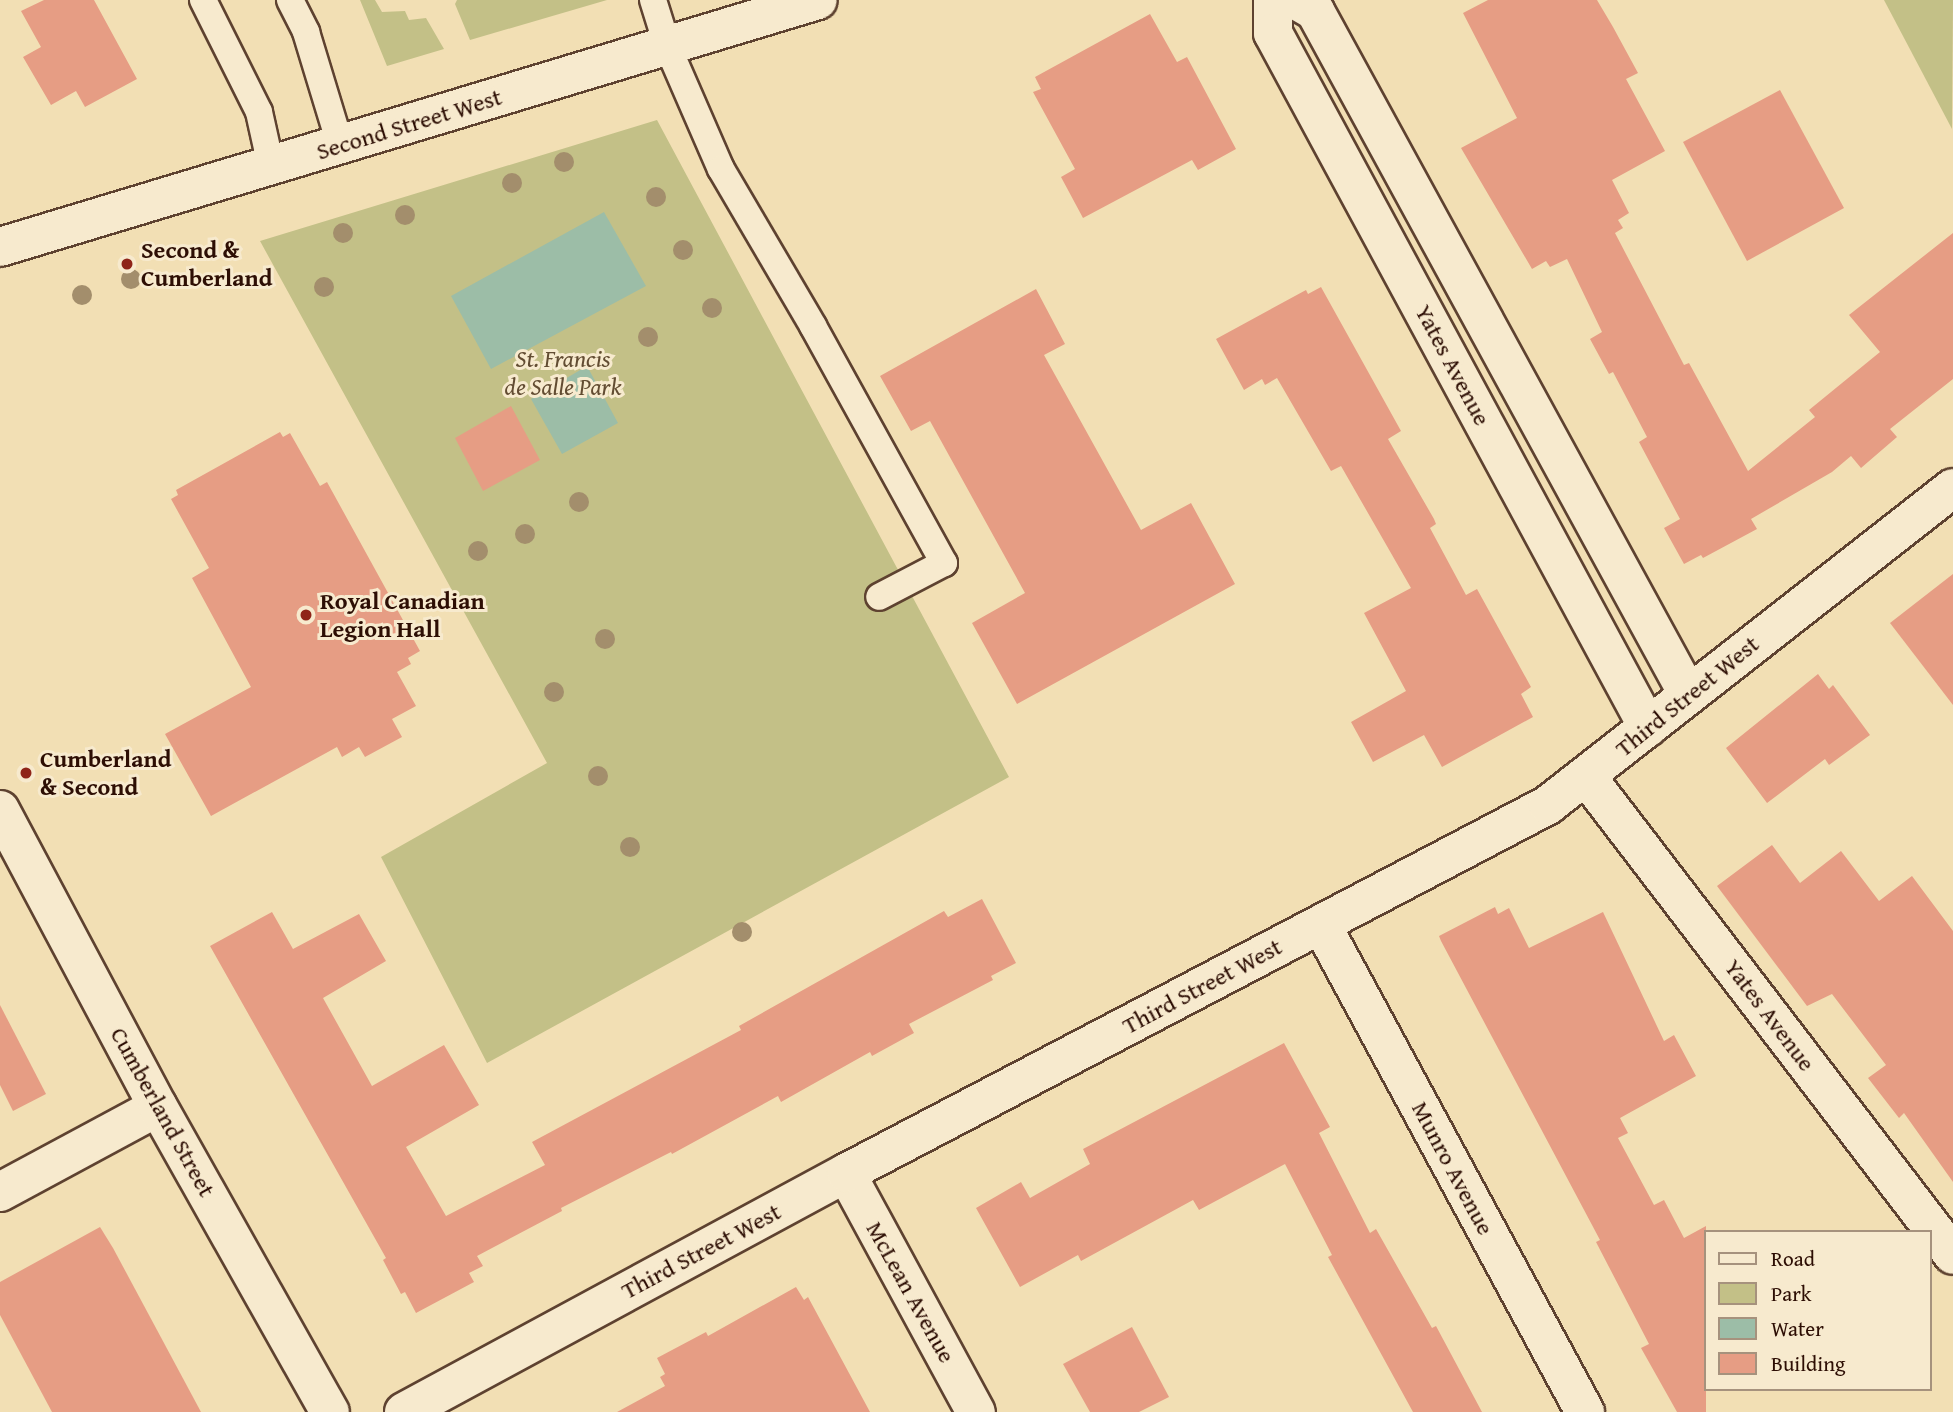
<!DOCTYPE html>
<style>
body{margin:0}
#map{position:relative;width:1953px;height:1412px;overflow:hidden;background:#f2dfb4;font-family:"Gentium Book Plus",serif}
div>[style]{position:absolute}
.green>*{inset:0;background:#c3c087}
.water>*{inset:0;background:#9cbda7}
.building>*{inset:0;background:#e69d84}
.roads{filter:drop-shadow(2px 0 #5e4230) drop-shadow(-2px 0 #5e4230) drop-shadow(0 2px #5e4230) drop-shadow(0 -2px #5e4230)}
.service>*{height:26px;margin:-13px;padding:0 13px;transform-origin:13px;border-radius:13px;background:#f7eace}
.minor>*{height:38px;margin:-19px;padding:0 19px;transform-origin:19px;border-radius:19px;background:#f7eace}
.tertiary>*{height:38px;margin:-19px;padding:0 19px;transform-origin:19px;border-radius:19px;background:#f7eace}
.secondary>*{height:38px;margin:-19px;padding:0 19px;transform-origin:19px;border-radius:19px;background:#f7eace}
.trees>*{width:20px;height:20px;margin:-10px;border-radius:50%;background:#a38e6c}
.dots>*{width:19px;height:19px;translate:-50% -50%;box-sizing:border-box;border:4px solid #f7eace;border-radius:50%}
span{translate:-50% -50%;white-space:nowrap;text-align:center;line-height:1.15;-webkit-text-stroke:6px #f7eace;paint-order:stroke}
.street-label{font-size:24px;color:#2d0e04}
.poi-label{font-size:24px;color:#2d0e04;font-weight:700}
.left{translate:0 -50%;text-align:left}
.park-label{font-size:24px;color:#624c32;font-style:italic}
.legend{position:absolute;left:1704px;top:1230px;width:228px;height:161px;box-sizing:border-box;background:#f7eace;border:2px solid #a6927d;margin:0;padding:9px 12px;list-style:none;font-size:21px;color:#2d0e04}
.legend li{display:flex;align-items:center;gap:14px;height:35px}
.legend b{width:35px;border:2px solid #a6927d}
</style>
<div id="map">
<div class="green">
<div style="clip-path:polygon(360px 0,375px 0,382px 12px,405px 11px,409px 20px,426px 18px,444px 49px,387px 66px)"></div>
<div style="clip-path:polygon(457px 0,607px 0,470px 40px,455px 4px)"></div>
<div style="clip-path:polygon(1884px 0,1953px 0,1952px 129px)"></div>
<div style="clip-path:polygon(657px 120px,1009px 777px,487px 1063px,381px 857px,547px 763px,260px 241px)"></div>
</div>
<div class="water">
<div style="clip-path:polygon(604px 212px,646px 286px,491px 369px,451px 296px)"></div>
<div style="clip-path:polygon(587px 366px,618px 423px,562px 454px,531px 399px)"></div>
</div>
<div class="building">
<div style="clip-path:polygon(44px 0,94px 0,137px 79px,85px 107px,76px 91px,51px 105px,23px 57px,41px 47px,21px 11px)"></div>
<div style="clip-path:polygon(1488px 0,1597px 0,1613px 27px,1638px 73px,1626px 79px,1665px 151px,1612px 180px,1629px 213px,1618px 220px,1623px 228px,1615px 233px,1684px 365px,1689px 363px,1748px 471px,1815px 417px,1809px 410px,1880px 352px,1849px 315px,1953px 233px,1953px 379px,1890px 429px,1897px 437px,1861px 468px,1851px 456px,1832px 472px,1751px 519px,1757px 529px,1703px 558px,1701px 555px,1684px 564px,1664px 528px,1680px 519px,1639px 442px,1647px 437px,1613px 372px,1609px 374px,1590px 339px,1602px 332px,1567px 259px,1550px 267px,1546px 261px,1532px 269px,1461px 148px,1517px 118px,1463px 13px)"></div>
<div style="clip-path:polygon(1150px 14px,1177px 62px,1187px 57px,1236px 149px,1198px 170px,1192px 160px,1083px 218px,1061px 177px,1075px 169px,1033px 92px,1041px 89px,1035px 77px)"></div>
<div style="clip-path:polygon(1780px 90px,1844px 208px,1747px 261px,1683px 142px)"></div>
<div style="clip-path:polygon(1321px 287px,1401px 431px,1388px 439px,1434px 519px,1436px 524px,1430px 528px,1466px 595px,1477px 589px,1531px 687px,1521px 694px,1533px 717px,1442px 767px,1424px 735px,1373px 762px,1351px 722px,1406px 691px,1364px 613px,1411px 588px,1341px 466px,1331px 471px,1277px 378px,1265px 385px,1262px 379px,1244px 390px,1216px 339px,1306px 290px,1308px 294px)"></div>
<div style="clip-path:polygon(1036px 289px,1065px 344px,1044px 355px,1141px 530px,1191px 503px,1235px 584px,1017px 704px,972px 623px,1025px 593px,930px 421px,911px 431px,880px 376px)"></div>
<div style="clip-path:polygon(511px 406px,540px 460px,483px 491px,455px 438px)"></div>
<div style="clip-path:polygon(280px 432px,283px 437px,290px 433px,320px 486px,327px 482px,420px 651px,408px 658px,411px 664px,397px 672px,416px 706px,392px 719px,402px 737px,365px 757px,359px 747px,342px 757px,337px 747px,211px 816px,165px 734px,251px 687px,192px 578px,209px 568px,171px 499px,178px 495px,176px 490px)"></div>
<div style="clip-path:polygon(1953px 574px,1953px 705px,1890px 623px)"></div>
<div style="clip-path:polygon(1818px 674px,1829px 689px,1833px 685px,1870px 735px,1829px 765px,1825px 759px,1767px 803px,1726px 748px)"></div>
<div style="clip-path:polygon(1772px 845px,1800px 883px,1841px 851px,1879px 901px,1912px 876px,1953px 931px,1953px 1182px,1904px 1113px,1899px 1118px,1868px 1078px,1886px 1065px,1832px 994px,1807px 1006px,1717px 886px)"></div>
<div style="clip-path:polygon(982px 899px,1016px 963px,991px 976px,993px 980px,909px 1024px,914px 1033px,872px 1056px,870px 1052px,781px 1102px,778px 1096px,672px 1154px,671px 1152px,561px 1208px,562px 1211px,477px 1256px,483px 1266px,469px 1273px,474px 1282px,416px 1313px,405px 1292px,401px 1294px,383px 1260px,386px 1258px,210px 946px,272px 912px,293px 949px,359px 914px,386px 961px,323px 998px,372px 1086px,444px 1045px,479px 1105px,406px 1147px,446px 1216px,545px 1165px,532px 1142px,741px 1030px,739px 1026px,944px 911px,948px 917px)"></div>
<div style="clip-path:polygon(1495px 907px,1498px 914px,1509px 908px,1529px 948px,1603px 912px,1664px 1041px,1674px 1035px,1696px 1076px,1620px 1118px,1628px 1133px,1618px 1138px,1654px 1205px,1664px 1200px,1684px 1238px,1706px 1226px,1706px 1412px,1677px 1412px,1641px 1348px,1649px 1344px,1596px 1242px,1600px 1240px,1441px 941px,1439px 936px)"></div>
<div style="clip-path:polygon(0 1005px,46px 1094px,13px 1111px,0 1085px)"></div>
<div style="clip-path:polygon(1284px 1043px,1330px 1127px,1319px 1133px,1370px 1233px,1376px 1229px,1432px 1328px,1436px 1326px,1482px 1412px,1413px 1412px,1328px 1257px,1332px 1255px,1285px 1164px,1199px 1210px,1193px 1200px,1081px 1261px,1078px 1255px,1020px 1287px,976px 1208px,1021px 1182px,1030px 1198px,1090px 1164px,1083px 1149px)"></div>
<div style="clip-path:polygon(100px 1227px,113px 1248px,201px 1412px,52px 1412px,0 1315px,0 1282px)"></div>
<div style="clip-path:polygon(796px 1287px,804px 1300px,808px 1297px,870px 1412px,617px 1412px,665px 1386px,660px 1377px,665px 1374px,657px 1358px,706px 1332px,708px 1336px)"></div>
<div style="clip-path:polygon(1132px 1327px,1169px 1397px,1139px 1412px,1090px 1412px,1063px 1364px)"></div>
</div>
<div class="roads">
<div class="service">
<div style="left:203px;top:0;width:125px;rotate:63.4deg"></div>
<div style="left:259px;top:112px;width:55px;rotate:77.5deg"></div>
<div style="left:290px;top:0;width:36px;rotate:63deg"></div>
<div style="left:306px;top:32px;width:117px;rotate:73.1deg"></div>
<div style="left:653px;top:0;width:47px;rotate:72.7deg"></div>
<div style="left:667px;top:45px;width:135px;rotate:66.5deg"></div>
<div style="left:721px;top:169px;width:182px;rotate:59.6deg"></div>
<div style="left:813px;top:326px;width:271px;rotate:61.1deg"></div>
<div style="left:944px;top:563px;width:73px;rotate:152.4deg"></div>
</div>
<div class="minor">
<div style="left:1273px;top:0;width:33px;rotate:90deg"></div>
<div style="left:1273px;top:33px;width:789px;rotate:61.62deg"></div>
<div style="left:1296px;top:0;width:22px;rotate:30deg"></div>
<div style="left:1315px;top:11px;width:778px;rotate:61.36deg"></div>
<div style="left:1586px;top:776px;width:603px;rotate:52.54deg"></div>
<div style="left:1321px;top:924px;width:555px;rotate:61.59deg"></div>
<div style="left:846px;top:1173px;width:272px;rotate:61.5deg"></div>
<div style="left:0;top:1192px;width:179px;rotate:-28.3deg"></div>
<div style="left:404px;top:1412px;width:502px;rotate:-28.4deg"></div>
<div style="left:846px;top:1173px;width:793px;rotate:-27.66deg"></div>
<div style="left:1548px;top:805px;width:514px;rotate:-38.05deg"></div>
</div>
<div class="tertiary">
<div style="left:0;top:810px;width:336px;rotate:62deg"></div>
<div style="left:158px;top:1107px;width:350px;rotate:60.6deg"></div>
</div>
<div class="secondary">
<div style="left:0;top:247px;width:854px;rotate:-16.8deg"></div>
</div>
</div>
<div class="trees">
<div style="left:564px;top:162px"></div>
<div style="left:512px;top:183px"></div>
<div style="left:656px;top:197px"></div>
<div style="left:405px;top:215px"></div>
<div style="left:343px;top:233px"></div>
<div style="left:683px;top:250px"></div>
<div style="left:131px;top:279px"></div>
<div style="left:324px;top:287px"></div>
<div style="left:82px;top:295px"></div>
<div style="left:712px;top:308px"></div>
<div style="left:648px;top:337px"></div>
<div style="left:579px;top:502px"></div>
<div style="left:525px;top:534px"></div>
<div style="left:478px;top:551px"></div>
<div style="left:605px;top:639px"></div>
<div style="left:554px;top:692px"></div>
<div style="left:598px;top:776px"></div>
<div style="left:630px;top:847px"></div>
<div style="left:742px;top:932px"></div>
</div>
<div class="dots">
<div style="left:127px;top:264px;background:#8f2418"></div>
<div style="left:306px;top:615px;background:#8f2418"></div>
<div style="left:26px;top:773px;background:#8f2418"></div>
</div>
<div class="street-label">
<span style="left:409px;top:124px;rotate:-17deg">Second Street West</span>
<span style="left:1453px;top:365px;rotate:62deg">Yates Avenue</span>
<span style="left:1687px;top:696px;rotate:-39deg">Third Street West</span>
<span style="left:1202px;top:986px;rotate:-28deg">Third Street West</span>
<span style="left:1770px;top:1015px;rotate:53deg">Yates Avenue</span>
<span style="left:163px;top:1112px;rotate:61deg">Cumberland Street</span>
<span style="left:1453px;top:1168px;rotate:62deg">Munro Avenue</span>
<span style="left:701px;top:1251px;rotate:-28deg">Third Street West</span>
<span style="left:911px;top:1292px;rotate:61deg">McLean Avenue</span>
</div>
<div class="poi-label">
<span class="left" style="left:141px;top:264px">Second &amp;<br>Cumberland</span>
<span class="left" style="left:320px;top:615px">Royal Canadian<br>Legion Hall</span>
<span class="left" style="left:40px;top:773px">Cumberland<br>&amp; Second</span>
</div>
<div class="park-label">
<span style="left:563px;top:373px">St. Francis<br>de Salle Park</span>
</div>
<ul class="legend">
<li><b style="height:9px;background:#f7eace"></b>Road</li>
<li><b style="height:19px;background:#c3c087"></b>Park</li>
<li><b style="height:19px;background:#9cbda7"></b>Water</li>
<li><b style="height:19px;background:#e69d84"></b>Building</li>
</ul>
</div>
